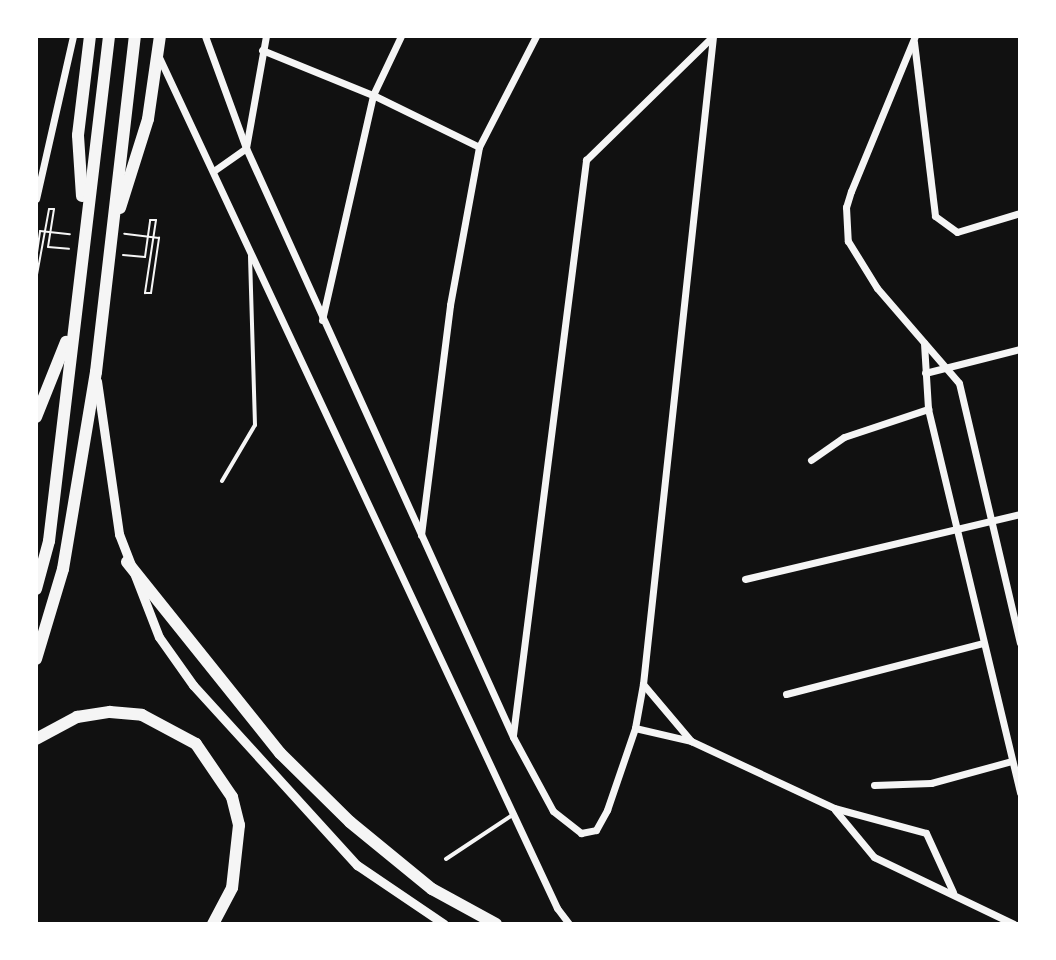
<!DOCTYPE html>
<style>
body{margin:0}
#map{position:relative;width:1056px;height:960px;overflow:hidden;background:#111;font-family:Signika,sans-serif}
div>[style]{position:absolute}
.path>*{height:2px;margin:-1px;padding:0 1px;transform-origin:1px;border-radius:1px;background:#f5f5f5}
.service>*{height:4px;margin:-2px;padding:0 2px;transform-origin:2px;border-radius:2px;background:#f5f5f5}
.minor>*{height:7px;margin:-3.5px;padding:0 3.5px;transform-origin:3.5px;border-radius:3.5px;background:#f5f5f5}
.tertiary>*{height:9px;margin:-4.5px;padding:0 4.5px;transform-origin:4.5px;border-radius:4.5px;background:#f5f5f5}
.trunk>*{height:12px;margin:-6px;padding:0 6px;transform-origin:6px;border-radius:6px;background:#f5f5f5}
.motorway>*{height:12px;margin:-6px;padding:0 6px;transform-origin:6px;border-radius:6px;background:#f5f5f5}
span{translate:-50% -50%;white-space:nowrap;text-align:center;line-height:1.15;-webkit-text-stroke:8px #fff;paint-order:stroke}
.frame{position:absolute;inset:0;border:38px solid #fff;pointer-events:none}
</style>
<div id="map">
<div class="path">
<div style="left:123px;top:255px;width:22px;rotate:5deg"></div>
<div style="left:145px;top:257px;width:37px;rotate:-82deg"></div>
<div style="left:150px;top:220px;width:6px"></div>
<div style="left:156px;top:220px;width:74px;rotate:98.6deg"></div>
<div style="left:145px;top:293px;width:6px"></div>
<div style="left:151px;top:293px;width:56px;rotate:-81.7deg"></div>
<div style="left:159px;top:238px;width:35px;rotate:-173deg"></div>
<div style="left:36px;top:260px;width:29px;rotate:-82deg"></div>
<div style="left:40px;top:231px;width:30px;rotate:6deg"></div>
<div style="left:36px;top:280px;width:72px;rotate:-79.6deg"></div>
<div style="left:49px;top:209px;width:5px"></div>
<div style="left:54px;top:209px;width:38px;rotate:99deg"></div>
<div style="left:48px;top:247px;width:21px;rotate:5deg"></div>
</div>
<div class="service">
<div style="left:222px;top:481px;width:65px;rotate:-59.5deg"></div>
<div style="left:255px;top:425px;width:169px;rotate:-91.7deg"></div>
<div style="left:446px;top:859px;width:82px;rotate:-33.5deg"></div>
</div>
<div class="minor">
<div style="left:205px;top:36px;width:119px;rotate:69.9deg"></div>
<div style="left:246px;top:148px;width:647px;rotate:65.61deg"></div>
<div style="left:513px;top:737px;width:84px;rotate:61.6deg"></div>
<div style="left:553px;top:811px;width:36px;rotate:38deg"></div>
<div style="left:581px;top:833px;width:15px;rotate:-11deg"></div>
<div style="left:596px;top:830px;width:23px;rotate:-61deg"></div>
<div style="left:607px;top:810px;width:87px;rotate:-71.1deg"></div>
<div style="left:635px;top:728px;width:45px;rotate:-79.7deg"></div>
<div style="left:643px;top:684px;width:652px;rotate:-83.83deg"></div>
<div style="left:915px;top:36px;width:168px;rotate:112.4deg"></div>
<div style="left:851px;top:191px;width:17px;rotate:107deg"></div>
<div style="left:846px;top:207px;width:34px;rotate:87deg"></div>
<div style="left:848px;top:241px;width:55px;rotate:58.3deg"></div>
<div style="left:877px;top:288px;width:125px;rotate:49.2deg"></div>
<div style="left:959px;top:383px;width:267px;rotate:76.8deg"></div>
<div style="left:914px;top:42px;width:175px;rotate:83.1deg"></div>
<div style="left:935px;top:216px;width:27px;rotate:36deg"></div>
<div style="left:957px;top:232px;width:66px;rotate:-16.8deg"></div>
<div style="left:262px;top:50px;width:120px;rotate:22.1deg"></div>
<div style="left:373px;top:95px;width:118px;rotate:26.1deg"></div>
<div style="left:158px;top:55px;width:942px;rotate:64.93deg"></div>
<div style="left:557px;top:908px;width:20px;rotate:53deg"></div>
<div style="left:215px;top:170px;width:38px;rotate:-35deg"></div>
<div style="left:246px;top:148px;width:114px;rotate:-79.9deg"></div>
<div style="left:36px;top:199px;width:167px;rotate:-77.2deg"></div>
<div style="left:322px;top:320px;width:231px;rotate:-77.2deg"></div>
<div style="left:373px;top:95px;width:65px;rotate:-64.6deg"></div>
<div style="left:924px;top:343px;width:66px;rotate:86.5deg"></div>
<div style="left:928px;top:409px;width:395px;rotate:76.5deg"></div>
<div style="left:925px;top:373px;width:98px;rotate:-14.2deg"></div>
<div style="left:811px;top:460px;width:40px;rotate:-34.9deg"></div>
<div style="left:844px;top:437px;width:89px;rotate:-18.4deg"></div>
<div style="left:421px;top:535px;width:232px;rotate:-82.8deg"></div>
<div style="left:450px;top:305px;width:161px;rotate:-79.6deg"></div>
<div style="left:479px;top:147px;width:125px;rotate:-62.8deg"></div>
<div style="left:745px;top:579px;width:283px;rotate:-13.3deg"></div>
<div style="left:643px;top:684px;width:75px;rotate:49.9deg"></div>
<div style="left:786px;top:694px;width:203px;rotate:-14.5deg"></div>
<div style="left:635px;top:728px;width:57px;rotate:13.1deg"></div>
<div style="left:691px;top:741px;width:158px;rotate:25.1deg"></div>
<div style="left:834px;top:808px;width:95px;rotate:15.2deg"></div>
<div style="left:926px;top:833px;width:65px;rotate:65.4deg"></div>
<div style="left:513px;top:735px;width:580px;rotate:-82.76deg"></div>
<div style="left:586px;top:160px;width:176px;rotate:-44.3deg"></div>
<div style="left:874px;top:785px;width:57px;rotate:-2deg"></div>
<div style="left:931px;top:783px;width:84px;rotate:-15.2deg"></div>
<div style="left:835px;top:810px;width:61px;rotate:50.3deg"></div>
<div style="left:874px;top:857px;width:155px;rotate:25.6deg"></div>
</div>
<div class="tertiary">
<div style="left:97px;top:381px;width:155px;rotate:81.8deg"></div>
<div style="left:119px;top:534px;width:110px;rotate:68.8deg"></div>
<div style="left:159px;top:637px;width:59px;rotate:54.7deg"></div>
<div style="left:193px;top:685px;width:244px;rotate:47.7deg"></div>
<div style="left:357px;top:865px;width:105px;rotate:34.1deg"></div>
</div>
<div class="trunk">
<div style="left:82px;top:196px;width:61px;rotate:-93.8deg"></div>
<div style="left:78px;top:135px;width:100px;rotate:-83.1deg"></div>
<div style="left:120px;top:208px;width:93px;rotate:-72.5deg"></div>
<div style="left:148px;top:119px;width:84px;rotate:-81.8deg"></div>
<div style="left:36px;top:417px;width:81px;rotate:-68.2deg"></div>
<div style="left:36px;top:589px;width:50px;rotate:-74.8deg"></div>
<div style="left:49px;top:541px;width:509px;rotate:-83.22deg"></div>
<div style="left:36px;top:659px;width:94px;rotate:-73.3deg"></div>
<div style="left:63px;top:569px;width:200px;rotate:-80.5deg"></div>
<div style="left:96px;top:372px;width:338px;rotate:-83.4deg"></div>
</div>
<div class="motorway">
<div style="left:127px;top:562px;width:245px;rotate:51.3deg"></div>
<div style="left:280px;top:753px;width:98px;rotate:44.6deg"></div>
<div style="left:350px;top:822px;width:106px;rotate:39.3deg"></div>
<div style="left:432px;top:889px;width:73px;rotate:28.7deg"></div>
<div style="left:36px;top:739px;width:47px;rotate:-28.2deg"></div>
<div style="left:77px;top:717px;width:33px;rotate:-9deg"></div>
<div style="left:110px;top:712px;width:32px;rotate:5deg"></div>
<div style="left:142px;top:715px;width:61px;rotate:28.2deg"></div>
<div style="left:196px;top:744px;width:64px;rotate:55.8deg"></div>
<div style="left:232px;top:797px;width:29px;rotate:76deg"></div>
<div style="left:239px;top:825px;width:63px;rotate:96.3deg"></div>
<div style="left:232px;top:888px;width:41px;rotate:117.8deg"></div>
</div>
<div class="frame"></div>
</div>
